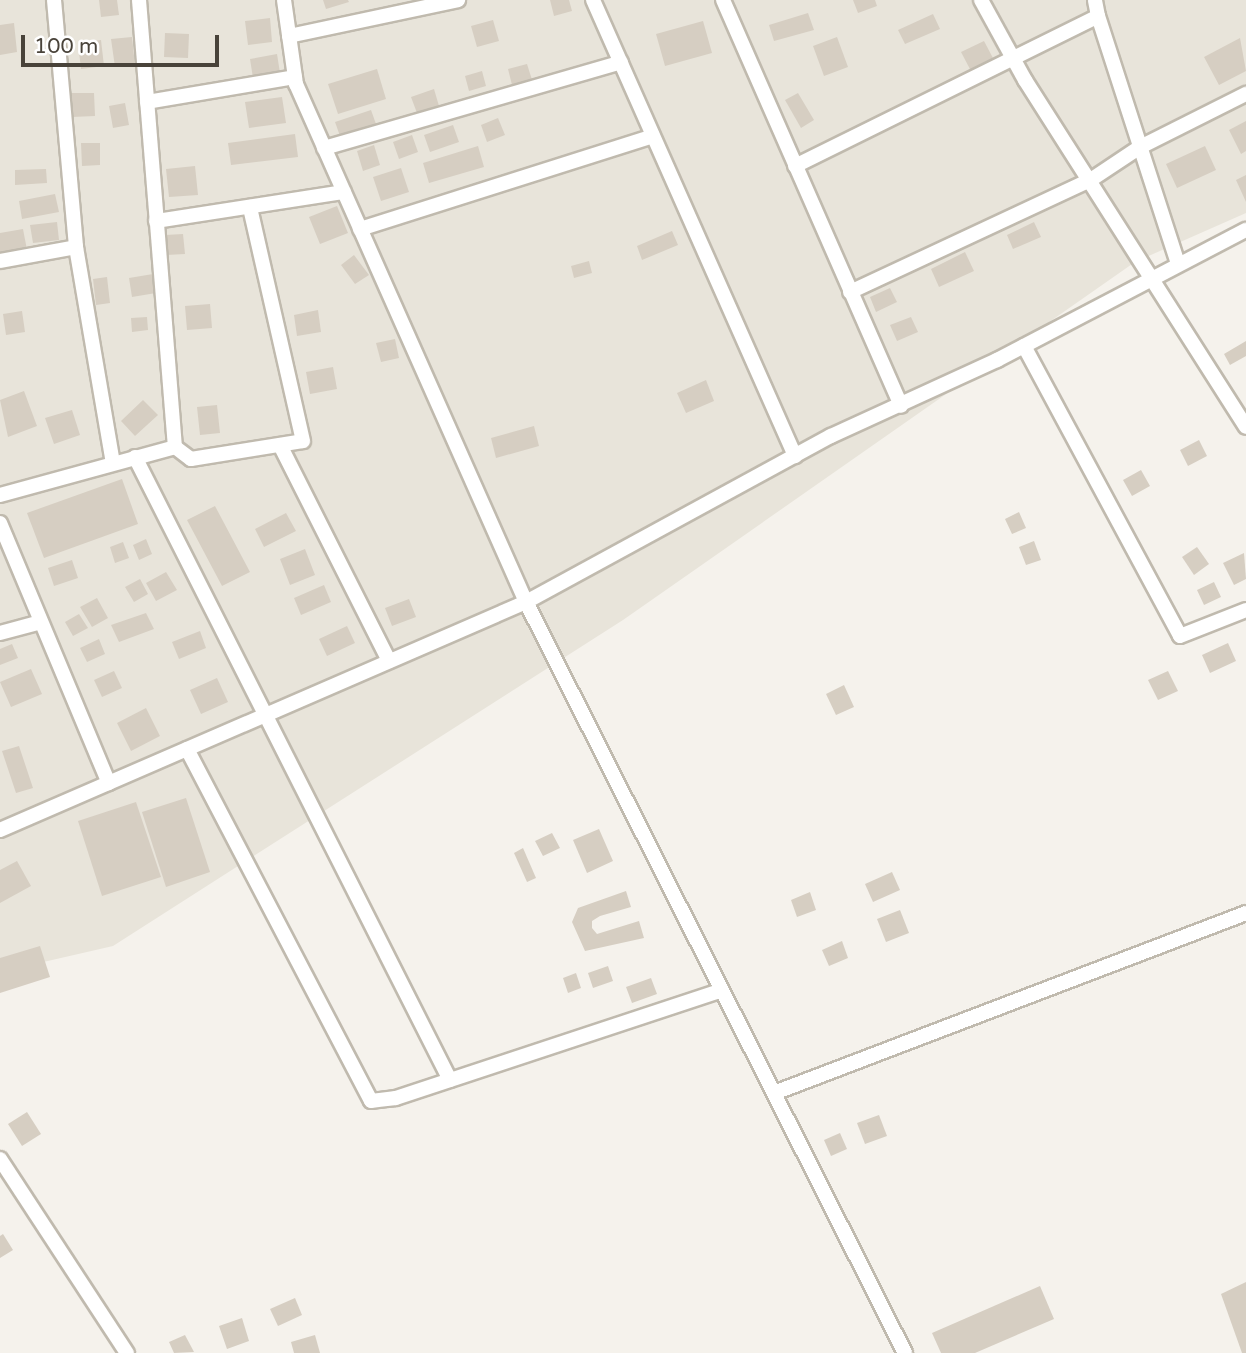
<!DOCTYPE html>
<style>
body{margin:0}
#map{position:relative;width:1246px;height:1353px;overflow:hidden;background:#f5f2ec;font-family:"Varela Round",sans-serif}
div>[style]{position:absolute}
.residential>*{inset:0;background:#e8e4da}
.building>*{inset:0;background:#d6cec2}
.roads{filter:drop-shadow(2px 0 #c0baae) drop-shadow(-2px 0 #c0baae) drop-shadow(0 2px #c0baae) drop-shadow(0 -2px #c0baae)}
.minor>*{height:14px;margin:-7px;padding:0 7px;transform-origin:7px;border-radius:7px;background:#fff}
span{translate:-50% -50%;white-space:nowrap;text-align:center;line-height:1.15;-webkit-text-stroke:5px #fff;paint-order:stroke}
.scale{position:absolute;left:21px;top:35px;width:198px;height:32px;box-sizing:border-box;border:4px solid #49433a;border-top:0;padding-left:9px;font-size:21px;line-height:24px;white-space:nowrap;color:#49433a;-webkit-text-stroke:5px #fff;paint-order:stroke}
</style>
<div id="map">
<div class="residential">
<div style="clip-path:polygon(0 0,1246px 0,1246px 213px,1135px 262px,623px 620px,113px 946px,0 972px)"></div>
</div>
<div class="building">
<div style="clip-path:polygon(99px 0,117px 0,119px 15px,101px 17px)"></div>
<div style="clip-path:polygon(323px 0,348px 0,349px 2px,326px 9px)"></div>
<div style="clip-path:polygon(550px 0,569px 0,572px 11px,554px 16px)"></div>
<div style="clip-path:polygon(853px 0,875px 0,877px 6px,858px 13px)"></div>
<div style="clip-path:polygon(808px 13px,814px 30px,774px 41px,769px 25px)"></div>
<div style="clip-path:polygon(933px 14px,940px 29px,905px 44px,898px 30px)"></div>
<div style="clip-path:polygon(270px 18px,272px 42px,248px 45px,245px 21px)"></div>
<div style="clip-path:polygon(493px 20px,499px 41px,477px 47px,471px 26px)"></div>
<div style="clip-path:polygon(703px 21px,712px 53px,665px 66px,656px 34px)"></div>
<div style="clip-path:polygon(14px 23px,17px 52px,0 55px,0 25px)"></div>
<div style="clip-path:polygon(165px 33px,189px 34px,188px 58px,164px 57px)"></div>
<div style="clip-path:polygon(132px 37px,135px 65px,115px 67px,111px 39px)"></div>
<div style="clip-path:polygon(837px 37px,848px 67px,824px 76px,813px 46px)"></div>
<div style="clip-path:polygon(1240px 38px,1246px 71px,1219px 85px,1204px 57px)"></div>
<div style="clip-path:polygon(101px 40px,104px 66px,81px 69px,78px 43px)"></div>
<div style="clip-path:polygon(984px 41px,994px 60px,971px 71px,961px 52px)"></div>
<div style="clip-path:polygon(277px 54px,280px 73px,253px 78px,250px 59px)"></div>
<div style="clip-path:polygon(527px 64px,533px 83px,513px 89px,508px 69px)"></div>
<div style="clip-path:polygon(377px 69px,386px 99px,338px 114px,328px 84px)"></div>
<div style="clip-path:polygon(482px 71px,486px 86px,469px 91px,465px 76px)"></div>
<div style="clip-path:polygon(434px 89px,439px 106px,417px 113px,411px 97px)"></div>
<div style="clip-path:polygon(71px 93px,94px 93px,95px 116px,72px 117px)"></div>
<div style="clip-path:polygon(798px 93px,814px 120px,801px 128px,785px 100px)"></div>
<div style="clip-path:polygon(282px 97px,286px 123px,249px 128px,245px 102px)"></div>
<div style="clip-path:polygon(125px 103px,129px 125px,113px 128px,109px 106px)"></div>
<div style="clip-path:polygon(371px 110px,376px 124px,340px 136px,335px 122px)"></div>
<div style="clip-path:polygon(498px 118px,505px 135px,487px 142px,481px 125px)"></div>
<div style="clip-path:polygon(1246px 121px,1246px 151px,1241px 154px,1229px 130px)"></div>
<div style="clip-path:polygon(453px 125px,459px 142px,430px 152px,424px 135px)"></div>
<div style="clip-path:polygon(295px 134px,298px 157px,231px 165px,228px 143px)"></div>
<div style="clip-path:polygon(412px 135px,418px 152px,399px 159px,393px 142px)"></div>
<div style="clip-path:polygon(81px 143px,100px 143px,100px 165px,82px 166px)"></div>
<div style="clip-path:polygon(374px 145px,380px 165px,363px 171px,357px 151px)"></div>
<div style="clip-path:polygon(478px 146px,484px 167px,429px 183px,423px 163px)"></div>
<div style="clip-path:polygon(1205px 146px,1216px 170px,1177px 188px,1166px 164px)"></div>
<div style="clip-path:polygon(195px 166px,198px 195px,169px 197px,166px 169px)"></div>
<div style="clip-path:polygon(401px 168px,409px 192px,381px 201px,373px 177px)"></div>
<div style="clip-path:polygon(46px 169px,47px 183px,15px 185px,15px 170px)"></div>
<div style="clip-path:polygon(1246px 175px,1246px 202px,1236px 180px)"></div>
<div style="clip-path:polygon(55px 194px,59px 212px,22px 219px,19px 201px)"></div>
<div style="clip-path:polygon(337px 206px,348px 233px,320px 244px,309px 217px)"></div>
<div style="clip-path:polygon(57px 222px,59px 240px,33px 243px,30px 225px)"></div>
<div style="clip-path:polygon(1034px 222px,1041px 237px,1013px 249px,1007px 235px)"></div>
<div style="clip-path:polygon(23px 229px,27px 250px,0 255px,0 233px)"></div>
<div style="clip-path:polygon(672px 231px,678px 245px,642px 260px,637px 246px)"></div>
<div style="clip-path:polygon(183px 234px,185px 254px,166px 255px,165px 235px)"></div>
<div style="clip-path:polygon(965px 252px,974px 271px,939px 287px,931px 269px)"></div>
<div style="clip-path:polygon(354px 255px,369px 275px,355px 284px,341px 265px)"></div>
<div style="clip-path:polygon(589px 261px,592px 273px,574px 278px,571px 266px)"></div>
<div style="clip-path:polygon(153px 274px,156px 293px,132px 297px,129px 278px)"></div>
<div style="clip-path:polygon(107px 277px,110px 303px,96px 305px,93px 279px)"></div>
<div style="clip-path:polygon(890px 288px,897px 302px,876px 312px,870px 297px)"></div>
<div style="clip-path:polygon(210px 304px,212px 328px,187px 330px,185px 306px)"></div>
<div style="clip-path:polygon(318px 310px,321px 332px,297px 336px,294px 315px)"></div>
<div style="clip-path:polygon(22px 311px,25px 332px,6px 335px,3px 314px)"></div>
<div style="clip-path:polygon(147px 317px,148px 330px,132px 332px,131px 318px)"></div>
<div style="clip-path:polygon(911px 317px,918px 332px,897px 341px,890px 325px)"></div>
<div style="clip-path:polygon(395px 339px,399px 358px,381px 362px,376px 343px)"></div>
<div style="clip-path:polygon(1246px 341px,1246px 356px,1230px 365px,1224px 354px)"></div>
<div style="clip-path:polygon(333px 367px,337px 389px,310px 394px,306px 372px)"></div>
<div style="clip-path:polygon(706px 380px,714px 401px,686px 413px,677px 393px)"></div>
<div style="clip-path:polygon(24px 391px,37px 426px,8px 437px,0 400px)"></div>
<div style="clip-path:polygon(143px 400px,158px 415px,135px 436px,121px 421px)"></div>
<div style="clip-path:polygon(217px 405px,220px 433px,200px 435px,197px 407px)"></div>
<div style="clip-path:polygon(72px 410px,80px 435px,54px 444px,45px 418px)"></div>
<div style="clip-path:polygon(534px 426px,539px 446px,496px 458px,491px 438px)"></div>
<div style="clip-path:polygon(1199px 440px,1207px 456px,1188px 466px,1180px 450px)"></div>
<div style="clip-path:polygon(1141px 470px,1150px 486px,1132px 496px,1123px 480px)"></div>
<div style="clip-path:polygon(122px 479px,138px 524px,44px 558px,27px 513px)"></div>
<div style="clip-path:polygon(215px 506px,250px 572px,222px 586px,187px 520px)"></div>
<div style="clip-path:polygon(1019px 512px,1026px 528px,1012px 534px,1005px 519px)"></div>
<div style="clip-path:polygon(286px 513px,296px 531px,264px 547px,255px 529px)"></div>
<div style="clip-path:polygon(146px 539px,152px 554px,139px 560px,133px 545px)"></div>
<div style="clip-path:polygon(1034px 541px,1041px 560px,1026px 565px,1019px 547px)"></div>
<div style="clip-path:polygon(123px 542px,129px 558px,115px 563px,110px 547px)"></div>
<div style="clip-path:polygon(1197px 547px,1209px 564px,1194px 575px,1182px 557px)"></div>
<div style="clip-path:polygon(305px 549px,315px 575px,290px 585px,280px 559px)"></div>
<div style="clip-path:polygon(1244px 553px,1246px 579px,1234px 585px,1223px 563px)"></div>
<div style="clip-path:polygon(72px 560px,78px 578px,54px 586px,48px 568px)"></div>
<div style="clip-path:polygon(166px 572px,177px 590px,156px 601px,146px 583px)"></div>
<div style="clip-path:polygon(140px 579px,148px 594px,134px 602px,125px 587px)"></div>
<div style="clip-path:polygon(1214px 582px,1221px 597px,1204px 605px,1197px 590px)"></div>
<div style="clip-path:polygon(324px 585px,331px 602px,301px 615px,294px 598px)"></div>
<div style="clip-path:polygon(97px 598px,108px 618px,92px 627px,80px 607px)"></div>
<div style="clip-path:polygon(409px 599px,416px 617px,392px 626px,385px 608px)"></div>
<div style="clip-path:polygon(146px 613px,154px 629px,119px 642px,111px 625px)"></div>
<div style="clip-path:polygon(79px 614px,88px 628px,73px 636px,65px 622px)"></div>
<div style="clip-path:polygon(347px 626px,355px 643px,327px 656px,319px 639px)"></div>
<div style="clip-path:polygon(200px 631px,206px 648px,179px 659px,172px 642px)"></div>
<div style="clip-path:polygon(99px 639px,105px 654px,87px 662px,80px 648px)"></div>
<div style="clip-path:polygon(1228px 643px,1236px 661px,1210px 673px,1202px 655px)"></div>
<div style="clip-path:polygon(12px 644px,18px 658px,0 665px,0 649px)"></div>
<div style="clip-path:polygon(31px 669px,42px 694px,11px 707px,0 682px)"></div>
<div style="clip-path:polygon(114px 671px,122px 688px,102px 697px,94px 680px)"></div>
<div style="clip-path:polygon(1168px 671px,1178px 691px,1158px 700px,1148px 680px)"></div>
<div style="clip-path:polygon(217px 678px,228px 702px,201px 714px,190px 690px)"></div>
<div style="clip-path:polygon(844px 685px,854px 707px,836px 715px,826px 694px)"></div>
<div style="clip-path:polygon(146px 708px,160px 736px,131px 751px,117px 723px)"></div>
<div style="clip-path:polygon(19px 746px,33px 788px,16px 793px,2px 751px)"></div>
<div style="clip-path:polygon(186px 798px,210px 872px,166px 887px,142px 812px)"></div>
<div style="clip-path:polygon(136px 802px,161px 877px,102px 896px,78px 821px)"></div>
<div style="clip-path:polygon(599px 829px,613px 861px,587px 873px,573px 840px)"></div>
<div style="clip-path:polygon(552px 833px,560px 848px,543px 856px,535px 841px)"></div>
<div style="clip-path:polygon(523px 848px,536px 878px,527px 882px,514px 853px)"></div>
<div style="clip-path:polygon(17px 861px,31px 886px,0 903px,0 870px)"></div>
<div style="clip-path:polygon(892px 872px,900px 890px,873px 902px,865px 884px)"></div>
<div style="clip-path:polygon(626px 891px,631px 907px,600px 916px,592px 921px,592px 928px,597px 934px,639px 921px,644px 938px,585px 951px,572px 922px,578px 908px)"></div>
<div style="clip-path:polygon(810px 892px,816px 910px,797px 917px,791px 900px)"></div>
<div style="clip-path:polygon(900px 910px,909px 933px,886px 942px,877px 919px)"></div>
<div style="clip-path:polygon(842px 941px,848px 958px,829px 966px,822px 950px)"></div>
<div style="clip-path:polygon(40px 946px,50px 977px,0 993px,0 958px)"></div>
<div style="clip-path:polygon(608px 966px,613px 981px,593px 988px,588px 973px)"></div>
<div style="clip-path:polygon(576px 973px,581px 988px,568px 993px,563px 978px)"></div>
<div style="clip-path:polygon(651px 978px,657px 994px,632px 1003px,626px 987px)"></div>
<div style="clip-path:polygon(27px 1112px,41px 1134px,22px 1146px,8px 1124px)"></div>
<div style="clip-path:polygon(879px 1115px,887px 1136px,865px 1144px,857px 1123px)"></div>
<div style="clip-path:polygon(840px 1133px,847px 1149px,831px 1156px,824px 1140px)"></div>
<div style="clip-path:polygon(3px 1234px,13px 1250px,0 1258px,0 1236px)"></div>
<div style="clip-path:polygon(1246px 1282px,1246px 1353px,1242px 1353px,1221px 1294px)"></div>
<div style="clip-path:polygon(1040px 1286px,1054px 1319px,975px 1353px,941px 1353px,932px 1333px)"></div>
<div style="clip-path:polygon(295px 1298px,302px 1315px,278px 1326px,270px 1309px)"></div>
<div style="clip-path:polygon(242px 1318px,249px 1341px,227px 1349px,219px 1326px)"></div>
<div style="clip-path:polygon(185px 1335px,194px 1352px,174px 1353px,169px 1342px)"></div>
<div style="clip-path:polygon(315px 1335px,320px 1353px,294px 1353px,291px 1342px)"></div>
</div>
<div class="roads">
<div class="minor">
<div style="left:54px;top:0;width:248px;rotate:84.9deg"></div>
<div style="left:76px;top:247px;width:219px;rotate:80.3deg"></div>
<div style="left:139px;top:0;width:448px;rotate:85.4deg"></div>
<div style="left:284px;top:0;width:85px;rotate:81.9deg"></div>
<div style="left:296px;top:84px;width:567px;rotate:66.06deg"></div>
<div style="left:526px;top:602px;width:841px;rotate:63.22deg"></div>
<div style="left:593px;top:0;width:499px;rotate:66.1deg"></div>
<div style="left:723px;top:0;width:443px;rotate:66.3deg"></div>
<div style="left:981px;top:0;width:91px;rotate:61.2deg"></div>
<div style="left:1025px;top:80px;width:411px;rotate:57.5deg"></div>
<div style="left:1098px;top:16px;width:261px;rotate:72.1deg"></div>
<div style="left:289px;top:36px;width:173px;rotate:-12deg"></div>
<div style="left:147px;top:102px;width:150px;rotate:-9.6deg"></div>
<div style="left:324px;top:148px;width:309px;rotate:-16.1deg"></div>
<div style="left:795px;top:166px;width:338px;rotate:-26.3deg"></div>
<div style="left:1098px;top:16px;width:16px;rotate:-101deg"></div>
<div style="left:156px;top:221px;width:190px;rotate:-8.8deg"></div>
<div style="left:360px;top:229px;width:307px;rotate:-17.6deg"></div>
<div style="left:0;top:261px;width:77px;rotate:-10.4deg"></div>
<div style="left:850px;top:292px;width:267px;rotate:-25deg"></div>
<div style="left:1092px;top:179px;width:58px;rotate:-33.7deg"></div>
<div style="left:1140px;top:147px;width:119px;rotate:-26.6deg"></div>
<div style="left:1024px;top:346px;width:329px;rotate:61.7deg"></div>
<div style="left:1180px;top:636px;width:71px;rotate:-21.5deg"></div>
<div style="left:280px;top:445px;width:242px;rotate:63.2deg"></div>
<div style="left:135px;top:457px;width:698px;rotate:63.18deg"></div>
<div style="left:0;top:495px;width:181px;rotate:-15.3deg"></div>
<div style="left:175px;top:447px;width:20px;rotate:37deg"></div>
<div style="left:191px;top:459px;width:113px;rotate:-9.1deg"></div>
<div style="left:303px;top:441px;width:240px;rotate:-102.8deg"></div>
<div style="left:0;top:523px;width:282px;rotate:67.3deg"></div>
<div style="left:0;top:633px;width:42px;rotate:-15deg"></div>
<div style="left:187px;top:749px;width:397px;rotate:62.4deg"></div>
<div style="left:371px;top:1101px;width:25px;rotate:-7deg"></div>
<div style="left:396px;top:1098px;width:343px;rotate:-18.3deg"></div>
<div style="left:0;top:830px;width:573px;rotate:-23.43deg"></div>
<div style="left:526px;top:602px;width:347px;rotate:-28.6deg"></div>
<div style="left:831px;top:436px;width:183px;rotate:-24.6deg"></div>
<div style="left:997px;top:360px;width:281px;rotate:-27.6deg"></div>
<div style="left:774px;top:1093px;width:505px;rotate:-20.87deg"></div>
<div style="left:0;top:1159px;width:232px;rotate:56.8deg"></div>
</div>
</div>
<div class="scale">100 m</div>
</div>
